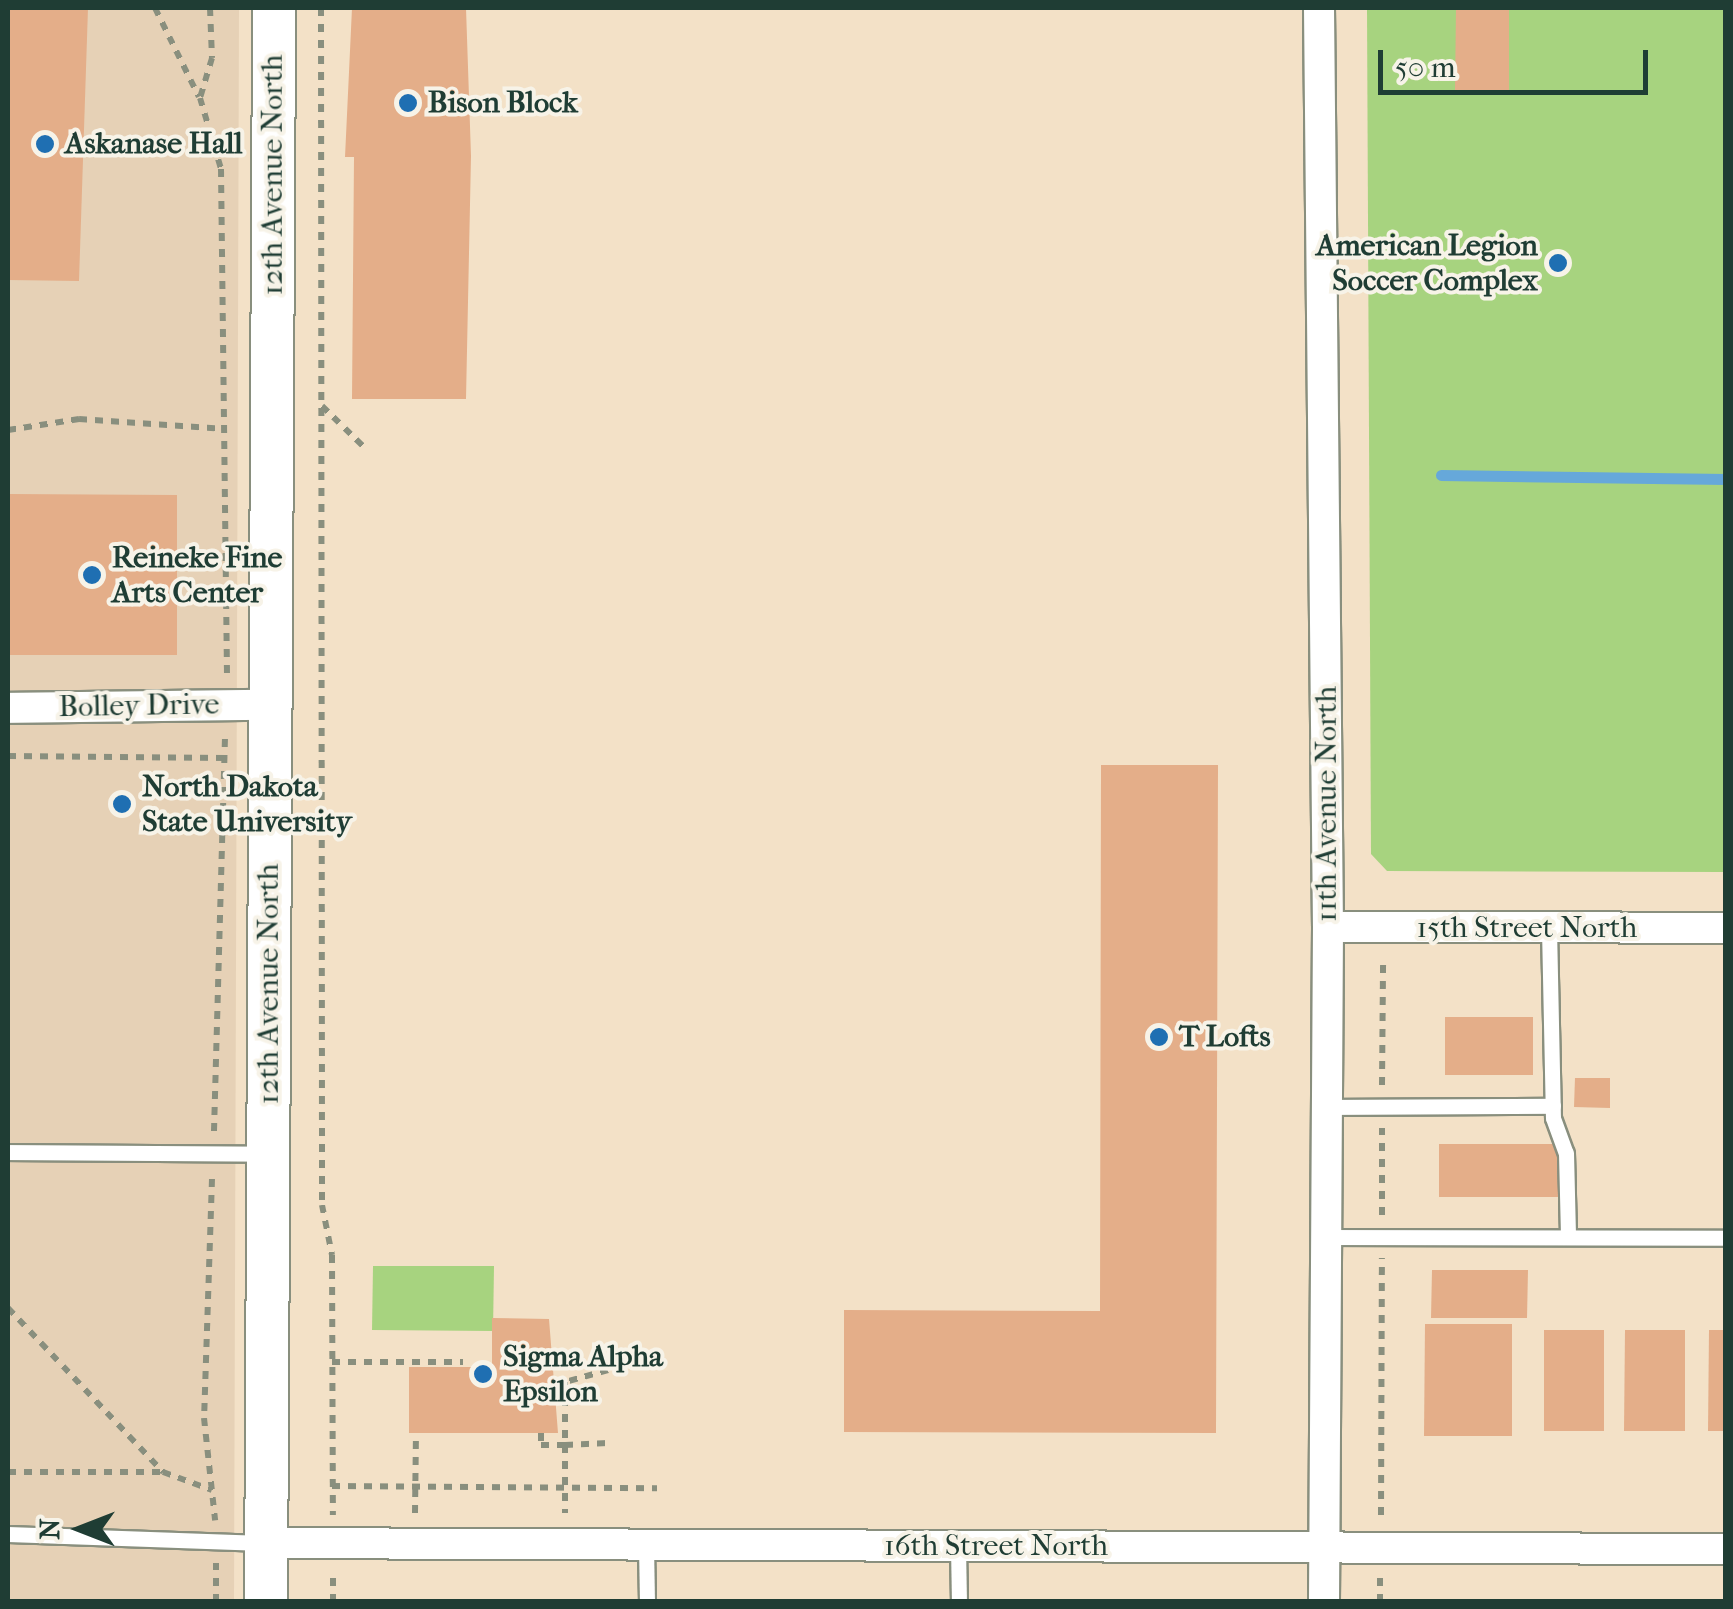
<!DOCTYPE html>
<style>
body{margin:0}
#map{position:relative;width:1733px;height:1609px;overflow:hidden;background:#f3e1c7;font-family:"IM FELL French Canon",serif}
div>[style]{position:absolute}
.built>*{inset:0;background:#e6d1b6}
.green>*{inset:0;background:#a7d37f}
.stream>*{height:11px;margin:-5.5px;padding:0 5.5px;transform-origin:5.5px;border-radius:5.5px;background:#66a8da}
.building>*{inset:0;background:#e4ae89}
.path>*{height:6px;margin-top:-3px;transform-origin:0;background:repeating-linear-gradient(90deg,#898f7e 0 8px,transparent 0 16px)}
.roads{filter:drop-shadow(2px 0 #898f7e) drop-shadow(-2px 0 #898f7e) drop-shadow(0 2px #898f7e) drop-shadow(0 -2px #898f7e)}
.lane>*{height:15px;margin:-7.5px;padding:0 7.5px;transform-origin:7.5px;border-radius:7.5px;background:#fff}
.street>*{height:30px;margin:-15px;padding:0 15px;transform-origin:15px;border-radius:15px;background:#fff}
.secondary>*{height:42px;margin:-21px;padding:0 21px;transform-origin:21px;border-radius:21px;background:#fff}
.dots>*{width:28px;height:28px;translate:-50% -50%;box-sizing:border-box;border:5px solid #f7f3e8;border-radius:50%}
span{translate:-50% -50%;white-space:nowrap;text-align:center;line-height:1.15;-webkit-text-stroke:8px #f7f3e8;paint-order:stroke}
.poi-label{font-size:30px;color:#1f3d34;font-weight:700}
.left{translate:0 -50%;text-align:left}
.right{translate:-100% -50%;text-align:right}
.street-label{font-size:30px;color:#1f3d34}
.frame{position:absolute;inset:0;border:10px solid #1f3d34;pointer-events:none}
.north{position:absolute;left:30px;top:1479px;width:100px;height:100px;-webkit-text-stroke:8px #f7f3e8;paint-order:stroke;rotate:270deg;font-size:28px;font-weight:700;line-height:40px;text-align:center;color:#1f3d34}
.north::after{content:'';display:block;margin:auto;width:35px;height:45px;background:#1f3d34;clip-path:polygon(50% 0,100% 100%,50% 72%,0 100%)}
.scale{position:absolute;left:1378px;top:50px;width:270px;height:45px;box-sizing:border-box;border:5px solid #1f3d34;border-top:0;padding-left:12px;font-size:30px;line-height:35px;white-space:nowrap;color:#1f3d34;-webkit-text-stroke:8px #f7f3e8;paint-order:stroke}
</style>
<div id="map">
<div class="built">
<div style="clip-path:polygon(8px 8px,239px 8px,234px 1601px,8px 1602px)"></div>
</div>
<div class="green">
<div style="clip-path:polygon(1367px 8px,1725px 8px,1725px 872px,1387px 871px,1371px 854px)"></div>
<div style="clip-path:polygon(373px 1266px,494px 1266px,493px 1331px,372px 1330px)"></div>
</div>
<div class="stream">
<div style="left:1441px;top:475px;width:285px;rotate:0.8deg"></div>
</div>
<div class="building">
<div style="clip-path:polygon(8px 8px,88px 8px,79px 281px,8px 280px)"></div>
<div style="clip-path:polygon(352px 8px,466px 8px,471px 156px,466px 399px,352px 399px,354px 157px,345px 157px)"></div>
<div style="clip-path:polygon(1456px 8px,1509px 8px,1509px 90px,1455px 90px)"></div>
<div style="clip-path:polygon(8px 494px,177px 495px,177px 655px,8px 655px)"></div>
<div style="clip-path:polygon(1101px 765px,1218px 765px,1216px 1433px,844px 1432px,844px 1310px,1100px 1311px)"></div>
<div style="clip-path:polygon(1445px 1017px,1533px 1017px,1533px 1075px,1445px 1075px)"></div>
<div style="clip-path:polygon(1575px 1078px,1610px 1078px,1610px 1108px,1574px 1107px)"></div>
<div style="clip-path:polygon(1439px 1144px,1558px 1144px,1558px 1197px,1439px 1197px)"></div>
<div style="clip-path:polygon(1432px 1270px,1528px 1270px,1527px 1318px,1431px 1318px)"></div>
<div style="clip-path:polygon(492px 1318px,549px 1319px,558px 1433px,409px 1433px,409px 1367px,492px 1367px)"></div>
<div style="clip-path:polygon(1425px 1324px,1512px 1324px,1512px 1436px,1424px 1436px)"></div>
<div style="clip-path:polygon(1544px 1330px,1604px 1330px,1604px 1431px,1544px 1431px)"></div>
<div style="clip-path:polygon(1625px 1330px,1685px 1330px,1685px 1431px,1624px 1431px)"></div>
<div style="clip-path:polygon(1709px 1330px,1726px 1330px,1726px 1431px,1708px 1431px)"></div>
</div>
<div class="path">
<div style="left:155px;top:8px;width:99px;rotate:63.7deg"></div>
<div style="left:210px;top:8px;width:50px;rotate:87.7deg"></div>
<div style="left:212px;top:58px;width:42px;rotate:106.7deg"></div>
<div style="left:200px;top:98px;width:74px;rotate:73.5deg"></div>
<div style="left:221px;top:169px;width:505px;rotate:89.32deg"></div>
<div style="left:321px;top:8px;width:1197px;rotate:89.95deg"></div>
<div style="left:322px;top:1205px;width:51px;rotate:78.7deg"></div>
<div style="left:332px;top:1255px;width:260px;rotate:89.8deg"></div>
<div style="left:322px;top:406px;width:62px;rotate:44.3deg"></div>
<div style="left:8px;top:430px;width:72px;rotate:-8.8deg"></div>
<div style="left:79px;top:419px;width:147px;rotate:3.9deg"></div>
<div style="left:8px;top:756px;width:218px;rotate:0.5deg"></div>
<div style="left:1382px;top:1085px;width:127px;rotate:-89.5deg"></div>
<div style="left:214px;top:1131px;width:397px;rotate:-88.4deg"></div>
<div style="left:212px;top:1179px;width:239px;rotate:91.9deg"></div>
<div style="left:204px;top:1418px;width:103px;rotate:83.8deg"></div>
<div style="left:1382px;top:1215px;width:87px;rotate:-90deg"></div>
<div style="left:8px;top:1308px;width:226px;rotate:46.6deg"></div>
<div style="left:332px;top:1362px;width:131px"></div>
<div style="left:608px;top:1370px;width:45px;rotate:164.4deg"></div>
<div style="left:565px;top:1382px;width:63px;rotate:90deg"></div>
<div style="left:565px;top:1445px;width:43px;rotate:-2.7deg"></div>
<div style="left:541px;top:1433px;width:12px;rotate:90deg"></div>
<div style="left:541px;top:1445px;width:24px"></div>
<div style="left:565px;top:1445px;width:68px;rotate:90deg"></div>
<div style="left:8px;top:1472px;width:155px"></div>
<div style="left:163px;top:1472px;width:52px;rotate:20.2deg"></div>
<div style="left:332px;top:1486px;width:325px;rotate:0.4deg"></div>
<div style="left:415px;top:1513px;width:80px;rotate:-89.3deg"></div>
<div style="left:1381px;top:1515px;width:257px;rotate:-89.8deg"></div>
<div style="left:216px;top:1602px;width:39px;rotate:-90deg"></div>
<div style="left:333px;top:1602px;width:29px;rotate:-90deg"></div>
<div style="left:1380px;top:1602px;width:24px;rotate:-90deg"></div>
</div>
<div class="roads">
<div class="lane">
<div style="left:1549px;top:928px;width:190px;rotate:88.8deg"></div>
<div style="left:1553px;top:1118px;width:37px;rotate:70deg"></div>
<div style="left:1566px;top:1153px;width:84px;rotate:88.6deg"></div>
<div style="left:1327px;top:1107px;width:226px;rotate:-0.3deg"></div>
<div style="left:8px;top:1152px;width:256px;rotate:0.4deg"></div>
<div style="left:1325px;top:1237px;width:401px;rotate:0.1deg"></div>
<div style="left:8px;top:1534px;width:255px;rotate:2deg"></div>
<div style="left:646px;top:1545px;width:57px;rotate:89deg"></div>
<div style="left:958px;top:1546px;width:56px;rotate:89deg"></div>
</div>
<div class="street">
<div style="left:1319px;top:8px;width:919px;rotate:89.44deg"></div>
<div style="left:1328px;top:927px;width:675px;rotate:90.34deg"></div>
<div style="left:8px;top:708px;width:262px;rotate:-0.7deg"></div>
<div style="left:1328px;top:927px;width:398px;rotate:0.1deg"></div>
<div style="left:266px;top:1543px;width:1460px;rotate:0.24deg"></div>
</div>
<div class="secondary">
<div style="left:266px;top:1602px;width:1594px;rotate:-89.71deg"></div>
</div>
</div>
<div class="dots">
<div style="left:408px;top:103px;background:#1f6fb2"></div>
<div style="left:45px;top:144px;background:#1f6fb2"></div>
<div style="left:1558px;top:263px;background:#1f6fb2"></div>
<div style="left:92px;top:575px;background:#1f6fb2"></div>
<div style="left:122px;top:804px;background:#1f6fb2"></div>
<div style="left:1159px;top:1037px;background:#1f6fb2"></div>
<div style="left:483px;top:1374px;background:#1f6fb2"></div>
</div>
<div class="poi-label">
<span class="left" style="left:428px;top:103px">Bison Block</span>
<span class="left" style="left:65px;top:144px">Askanase Hall</span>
<span class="right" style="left:1538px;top:263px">American Legion<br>Soccer Complex</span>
<span class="left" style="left:112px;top:575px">Reineke Fine<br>Arts Center</span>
<span class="left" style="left:142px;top:804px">North Dakota<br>State University</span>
<span class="left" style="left:1179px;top:1037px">T Lofts</span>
<span class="left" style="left:503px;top:1374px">Sigma Alpha<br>Epsilon</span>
</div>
<div class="street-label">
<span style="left:273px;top:175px;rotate:-90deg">12th Avenue North</span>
<span style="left:139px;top:706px;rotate:-1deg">Bolley Drive</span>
<span style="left:1327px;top:804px;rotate:-90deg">11th Avenue North</span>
<span style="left:1527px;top:928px">15th Street North</span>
<span style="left:269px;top:984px;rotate:-90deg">12th Avenue North</span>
<span style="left:996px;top:1546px">16th Street North</span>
</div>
<div class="frame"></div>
<div class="north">N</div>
<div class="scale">50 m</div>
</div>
